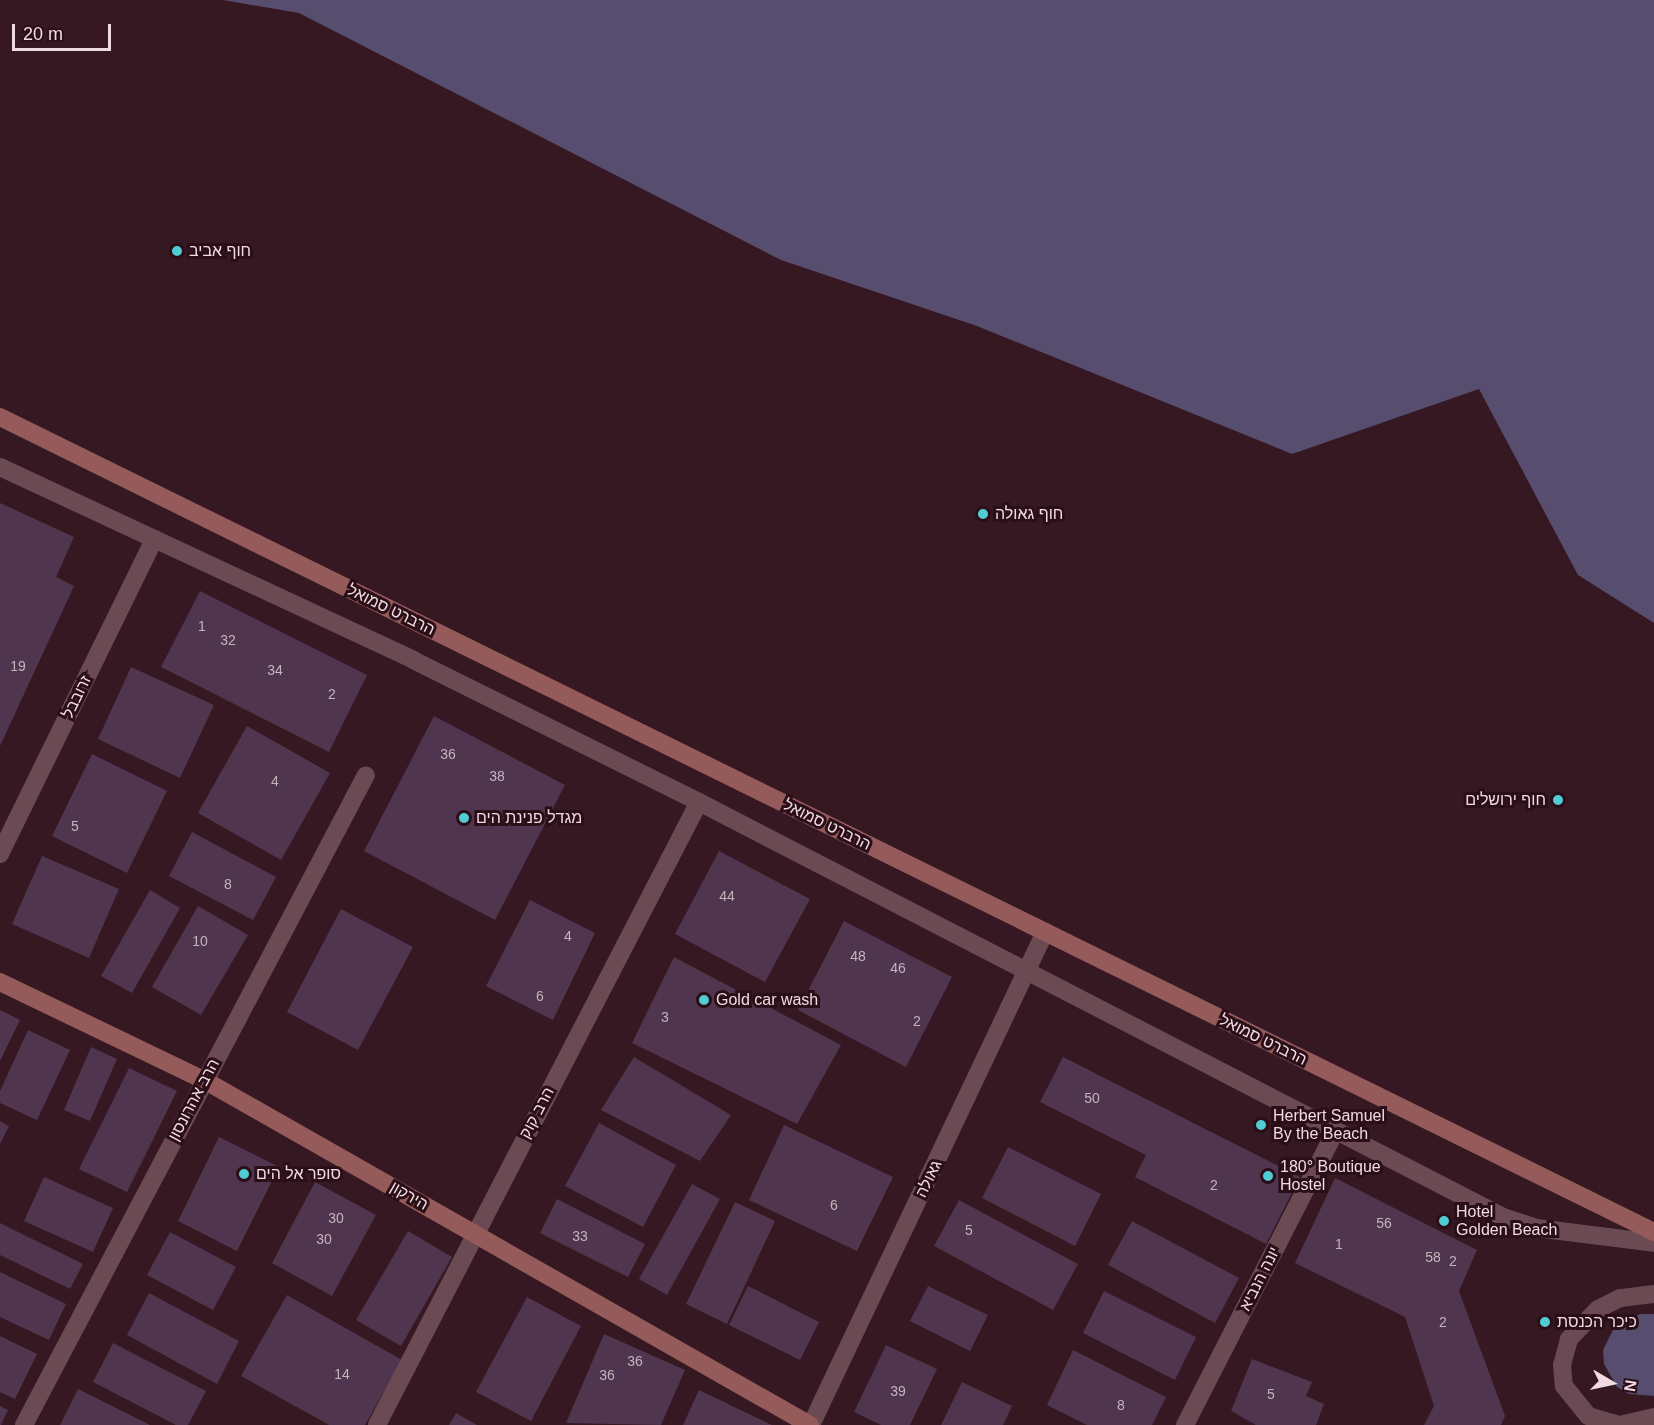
<!DOCTYPE html>
<meta charset="utf-8">
<style>
body{margin:0}
#map{position:relative;width:1654px;height:1425px;overflow:hidden;background:#351821;font-family:Helvetica,"Noto Sans Hebrew",sans-serif}
div>[style]{position:absolute}
.water>*{inset:0;background:#574d6f}
.building>*{inset:0;background:#50354f}
.street>*{height:18px;margin:-9px;padding:0 9px;transform-origin:9px;border-radius:9px;background:#6b4a53}
.secondary>*{height:18px;margin:-9px;padding:0 9px;transform-origin:9px;border-radius:9px;background:#955a5a}
.dots>*{width:16px;height:16px;translate:-50% -50%;box-sizing:border-box;border:3px solid #2a0e18;border-radius:50%}
span{translate:-50% -50%;white-space:nowrap;text-align:center;line-height:1.15;-webkit-text-stroke:6px #2a0e18;paint-order:stroke}
.number-label{font-size:14px;color:#c8b2bc}
.number-label span{-webkit-text-stroke-width:0}
.poi-label{font-size:16px;color:#f0dbe0}
.left{translate:0 -50%;text-align:left}
.right{translate:-100% -50%;text-align:right}
.street-label{font-size:16px;color:#f0dbe0}
.north{position:absolute;left:1582px;top:1353px;width:60px;height:60px;-webkit-text-stroke:4px #2a0e18;paint-order:stroke;rotate:99deg;font-size:16px;font-weight:700;line-height:24px;text-align:center;color:#f0dbe0}
.north::after{content:'';display:block;margin:auto;width:21px;height:27px;background:#f0dbe0;clip-path:polygon(50% 0,100% 100%,50% 72%,0 100%)}
.scale{position:absolute;left:12px;top:24px;width:99px;height:27px;box-sizing:border-box;border:3px solid #f0dbe0;border-top:0;padding-left:8px;font-size:18px;line-height:21px;white-space:nowrap;color:#f0dbe0;-webkit-text-stroke:4px #2a0e18;paint-order:stroke}
</style>
<div id="map">
<div class="water">
<div style="clip-path:polygon(223px 0,1654px 0,1654px 623px,1578px 575px,1479px 389px,1292px 454px,977px 326px,781px 260px,299px 13px)"></div>
<div style="clip-path:polygon(1640px 1314px,1654px 1314px,1654px 1396px,1629px 1394px,1617px 1387px,1604px 1364px,1603px 1350px,1615px 1326px)"></div>
</div>
<div class="building">
<div style="clip-path:polygon(0 503px,74px 537px,56px 577px,74px 586px,0 746px)"></div>
<div style="clip-path:polygon(200px 591px,367px 675px,329px 752px,161px 667px)"></div>
<div style="clip-path:polygon(131px 667px,214px 705px,180px 778px,98px 739px)"></div>
<div style="clip-path:polygon(434px 716px,565px 785px,495px 920px,364px 851px)"></div>
<div style="clip-path:polygon(247px 726px,330px 773px,281px 860px,198px 813px)"></div>
<div style="clip-path:polygon(92px 754px,167px 791px,127px 873px,52px 836px)"></div>
<div style="clip-path:polygon(192px 832px,276px 877px,253px 920px,169px 876px)"></div>
<div style="clip-path:polygon(719px 851px,810px 899px,765px 982px,675px 934px)"></div>
<div style="clip-path:polygon(42px 856px,119px 889px,89px 958px,12px 924px)"></div>
<div style="clip-path:polygon(150px 890px,180px 908px,132px 993px,101px 976px)"></div>
<div style="clip-path:polygon(530px 900px,595px 933px,553px 1020px,486px 986px)"></div>
<div style="clip-path:polygon(198px 906px,248px 935px,201px 1015px,152px 987px)"></div>
<div style="clip-path:polygon(341px 909px,413px 947px,358px 1050px,287px 1012px)"></div>
<div style="clip-path:polygon(844px 921px,952px 977px,906px 1067px,798px 1010px)"></div>
<div style="clip-path:polygon(674px 957px,841px 1045px,797px 1124px,632px 1043px)"></div>
<div style="clip-path:polygon(0 1010px,20px 1020px,0 1061px)"></div>
<div style="clip-path:polygon(28px 1030px,70px 1050px,37px 1120px,0 1103px,0 1091px)"></div>
<div style="clip-path:polygon(91px 1047px,117px 1059px,90px 1121px,64px 1110px)"></div>
<div style="clip-path:polygon(634px 1057px,731px 1115px,700px 1161px,601px 1110px)"></div>
<div style="clip-path:polygon(1063px 1057px,1300px 1177px,1266px 1244px,1135px 1177px,1146px 1155px,1040px 1102px)"></div>
<div style="clip-path:polygon(129px 1068px,177px 1091px,127px 1192px,79px 1169px)"></div>
<div style="clip-path:polygon(0 1121px,9px 1126px,0 1144px)"></div>
<div style="clip-path:polygon(599px 1123px,676px 1165px,643px 1227px,565px 1186px)"></div>
<div style="clip-path:polygon(784px 1125px,893px 1177px,857px 1251px,749px 1200px)"></div>
<div style="clip-path:polygon(219px 1137px,279px 1167px,237px 1251px,178px 1221px)"></div>
<div style="clip-path:polygon(1008px 1147px,1101px 1194px,1075px 1246px,982px 1198px)"></div>
<div style="clip-path:polygon(44px 1177px,113px 1208px,93px 1252px,24px 1221px)"></div>
<div style="clip-path:polygon(1335px 1178px,1477px 1250px,1459px 1291px,1505px 1416px,1501px 1425px,1424px 1425px,1434px 1406px,1405px 1317px,1295px 1263px)"></div>
<div style="clip-path:polygon(315px 1182px,376px 1215px,332px 1296px,272px 1263px)"></div>
<div style="clip-path:polygon(692px 1184px,720px 1199px,667px 1295px,639px 1279px)"></div>
<div style="clip-path:polygon(557px 1199px,645px 1244px,628px 1277px,540px 1233px)"></div>
<div style="clip-path:polygon(959px 1200px,1078px 1264px,1053px 1310px,934px 1246px)"></div>
<div style="clip-path:polygon(735px 1202px,775px 1221px,727px 1324px,686px 1304px)"></div>
<div style="clip-path:polygon(1132px 1221px,1239px 1278px,1215px 1323px,1108px 1265px)"></div>
<div style="clip-path:polygon(0 1223px,83px 1264px,70px 1289px,0 1255px)"></div>
<div style="clip-path:polygon(408px 1231px,452px 1257px,401px 1346px,356px 1320px)"></div>
<div style="clip-path:polygon(170px 1232px,236px 1267px,213px 1310px,147px 1275px)"></div>
<div style="clip-path:polygon(0 1272px,66px 1304px,49px 1340px,0 1317px)"></div>
<div style="clip-path:polygon(748px 1286px,819px 1322px,800px 1360px,729px 1325px)"></div>
<div style="clip-path:polygon(928px 1286px,988px 1315px,970px 1351px,910px 1321px)"></div>
<div style="clip-path:polygon(1104px 1291px,1196px 1337px,1175px 1380px,1083px 1333px)"></div>
<div style="clip-path:polygon(149px 1293px,239px 1341px,217px 1384px,127px 1335px)"></div>
<div style="clip-path:polygon(287px 1295px,402px 1360px,365px 1425px,329px 1425px,241px 1376px)"></div>
<div style="clip-path:polygon(527px 1297px,581px 1326px,531px 1421px,476px 1392px)"></div>
<div style="clip-path:polygon(604px 1334px,685px 1370px,661px 1425px,566px 1423px)"></div>
<div style="clip-path:polygon(0 1336px,37px 1354px,15px 1399px,0 1392px)"></div>
<div style="clip-path:polygon(113px 1343px,206px 1391px,188px 1425px,176px 1425px,93px 1382px)"></div>
<div style="clip-path:polygon(886px 1345px,937px 1369px,910px 1425px,881px 1425px,854px 1412px)"></div>
<div style="clip-path:polygon(1073px 1350px,1166px 1397px,1152px 1425px,1087px 1425px,1047px 1405px)"></div>
<div style="clip-path:polygon(1252px 1359px,1312px 1382px,1306px 1396px,1324px 1404px,1316px 1425px,1256px 1425px,1231px 1411px)"></div>
<div style="clip-path:polygon(962px 1382px,1012px 1406px,1003px 1425px,941px 1425px)"></div>
<div style="clip-path:polygon(78px 1389px,150px 1425px,60px 1425px)"></div>
<div style="clip-path:polygon(699px 1390px,772px 1425px,683px 1425px)"></div>
<div style="clip-path:polygon(0 1406px,8px 1410px,1px 1425px,0 1425px)"></div>
<div style="clip-path:polygon(456px 1413px,477px 1425px,449px 1425px)"></div>
</div>
<div class="street">
<div style="left:0;top:467px;width:456px;rotate:25deg"></div>
<div style="left:413px;top:660px;width:319px;rotate:26.4deg"></div>
<div style="left:699px;top:802px;width:905px;rotate:27.3deg"></div>
<div style="left:1503px;top:1217px;width:35px;rotate:18deg"></div>
<div style="left:1536px;top:1228px;width:119px;rotate:7.2deg"></div>
<div style="left:0;top:854px;width:351px;rotate:-63.9deg"></div>
<div style="left:1654px;top:1294px;width:34px;rotate:173deg"></div>
<div style="left:1620px;top:1298px;width:25px;rotate:153deg"></div>
<div style="left:1598px;top:1309px;width:42px;rotate:134deg"></div>
<div style="left:1569px;top:1339px;width:27px;rotate:105deg"></div>
<div style="left:1562px;top:1365px;width:21px;rotate:85deg"></div>
<div style="left:1564px;top:1386px;width:38px;rotate:51deg"></div>
<div style="left:1588px;top:1416px;width:33px;rotate:16deg"></div>
<div style="left:1620px;top:1425px;width:35px;rotate:-13deg"></div>
<div style="left:24px;top:1425px;width:734px;rotate:-62.25deg"></div>
<div style="left:377px;top:1425px;width:701px;rotate:-62.67deg"></div>
<div style="left:811px;top:1425px;width:546px;rotate:-64.61deg"></div>
<div style="left:1185px;top:1425px;width:329px;rotate:-62.9deg"></div>
</div>
<div class="secondary">
<div style="left:0;top:417px;width:1844px;rotate:26.23deg"></div>
<div style="left:0;top:982px;width:226px;rotate:25.7deg"></div>
<div style="left:204px;top:1080px;width:697px;rotate:29.65deg"></div>
</div>
<div class="dots">
<div style="left:177px;top:251px;background:#51ccd3"></div>
<div style="left:983px;top:514px;background:#51ccd3"></div>
<div style="left:1558px;top:800px;background:#51ccd3"></div>
<div style="left:464px;top:818px;background:#51ccd3"></div>
<div style="left:704px;top:1000px;background:#51ccd3"></div>
<div style="left:1261px;top:1125px;background:#51ccd3"></div>
<div style="left:244px;top:1174px;background:#51ccd3"></div>
<div style="left:1268px;top:1176px;background:#51ccd3"></div>
<div style="left:1444px;top:1221px;background:#51ccd3"></div>
<div style="left:1545px;top:1322px;background:#51ccd3"></div>
</div>
<div class="number-label">
<span style="left:202px;top:626px">1</span>
<span style="left:228px;top:640px">32</span>
<span style="left:18px;top:666px">19</span>
<span style="left:275px;top:670px">34</span>
<span style="left:332px;top:694px">2</span>
<span style="left:448px;top:754px">36</span>
<span style="left:497px;top:776px">38</span>
<span style="left:275px;top:781px">4</span>
<span style="left:75px;top:826px">5</span>
<span style="left:228px;top:884px">8</span>
<span style="left:727px;top:896px">44</span>
<span style="left:568px;top:936px">4</span>
<span style="left:200px;top:941px">10</span>
<span style="left:858px;top:956px">48</span>
<span style="left:898px;top:968px">46</span>
<span style="left:540px;top:996px">6</span>
<span style="left:665px;top:1017px">3</span>
<span style="left:917px;top:1021px">2</span>
<span style="left:1092px;top:1098px">50</span>
<span style="left:1214px;top:1185px">2</span>
<span style="left:834px;top:1205px">6</span>
<span style="left:336px;top:1218px">30</span>
<span style="left:1384px;top:1223px">56</span>
<span style="left:969px;top:1230px">5</span>
<span style="left:580px;top:1236px">33</span>
<span style="left:324px;top:1239px">30</span>
<span style="left:1339px;top:1244px">1</span>
<span style="left:1433px;top:1257px">58</span>
<span style="left:1453px;top:1261px">2</span>
<span style="left:1443px;top:1322px">2</span>
<span style="left:635px;top:1361px">36</span>
<span style="left:342px;top:1374px">14</span>
<span style="left:607px;top:1375px">36</span>
<span style="left:898px;top:1391px">39</span>
<span style="left:1271px;top:1394px">5</span>
<span style="left:1121px;top:1405px">8</span>
</div>
<div class="poi-label">
<span class="left" style="left:189px;top:251px">חוף אביב</span>
<span class="left" style="left:995px;top:514px">חוף גאולה</span>
<span class="right" style="left:1546px;top:800px">חוף ירושלים</span>
<span class="left" style="left:476px;top:818px">מגדל פנינת הים</span>
<span class="left" style="left:716px;top:1000px">Gold car wash</span>
<span class="left" style="left:1273px;top:1125px">Herbert Samuel<br>By the Beach</span>
<span class="left" style="left:1280px;top:1176px">180° Boutique<br>Hostel</span>
<span class="left" style="left:256px;top:1174px">סופר אל הים</span>
<span class="left" style="left:1456px;top:1221px">Hotel<br>Golden Beach</span>
<span class="left" style="left:1557px;top:1322px">כיכר הכנסת</span>
</div>
<div class="street-label">
<span style="left:391px;top:610px;rotate:26deg">הרברט סמואל</span>
<span style="left:77px;top:697px;rotate:-64deg">זרובבל</span>
<span style="left:827px;top:825px;rotate:26deg">הרברט סמואל</span>
<span style="left:1263px;top:1040px;rotate:26deg">הרברט סמואל</span>
<span style="left:194px;top:1100px;rotate:-62deg">הרב אהרונסון</span>
<span style="left:537px;top:1113px;rotate:-62deg">הרב קוק</span>
<span style="left:929px;top:1179px;rotate:-64deg">גאולה</span>
<span style="left:409px;top:1196px;rotate:30deg">הירקון</span>
<span style="left:1260px;top:1279px;rotate:-63deg">יונה הנביא</span>
</div>
<div class="north">N</div>
<div class="scale">20 m</div>
</div>
